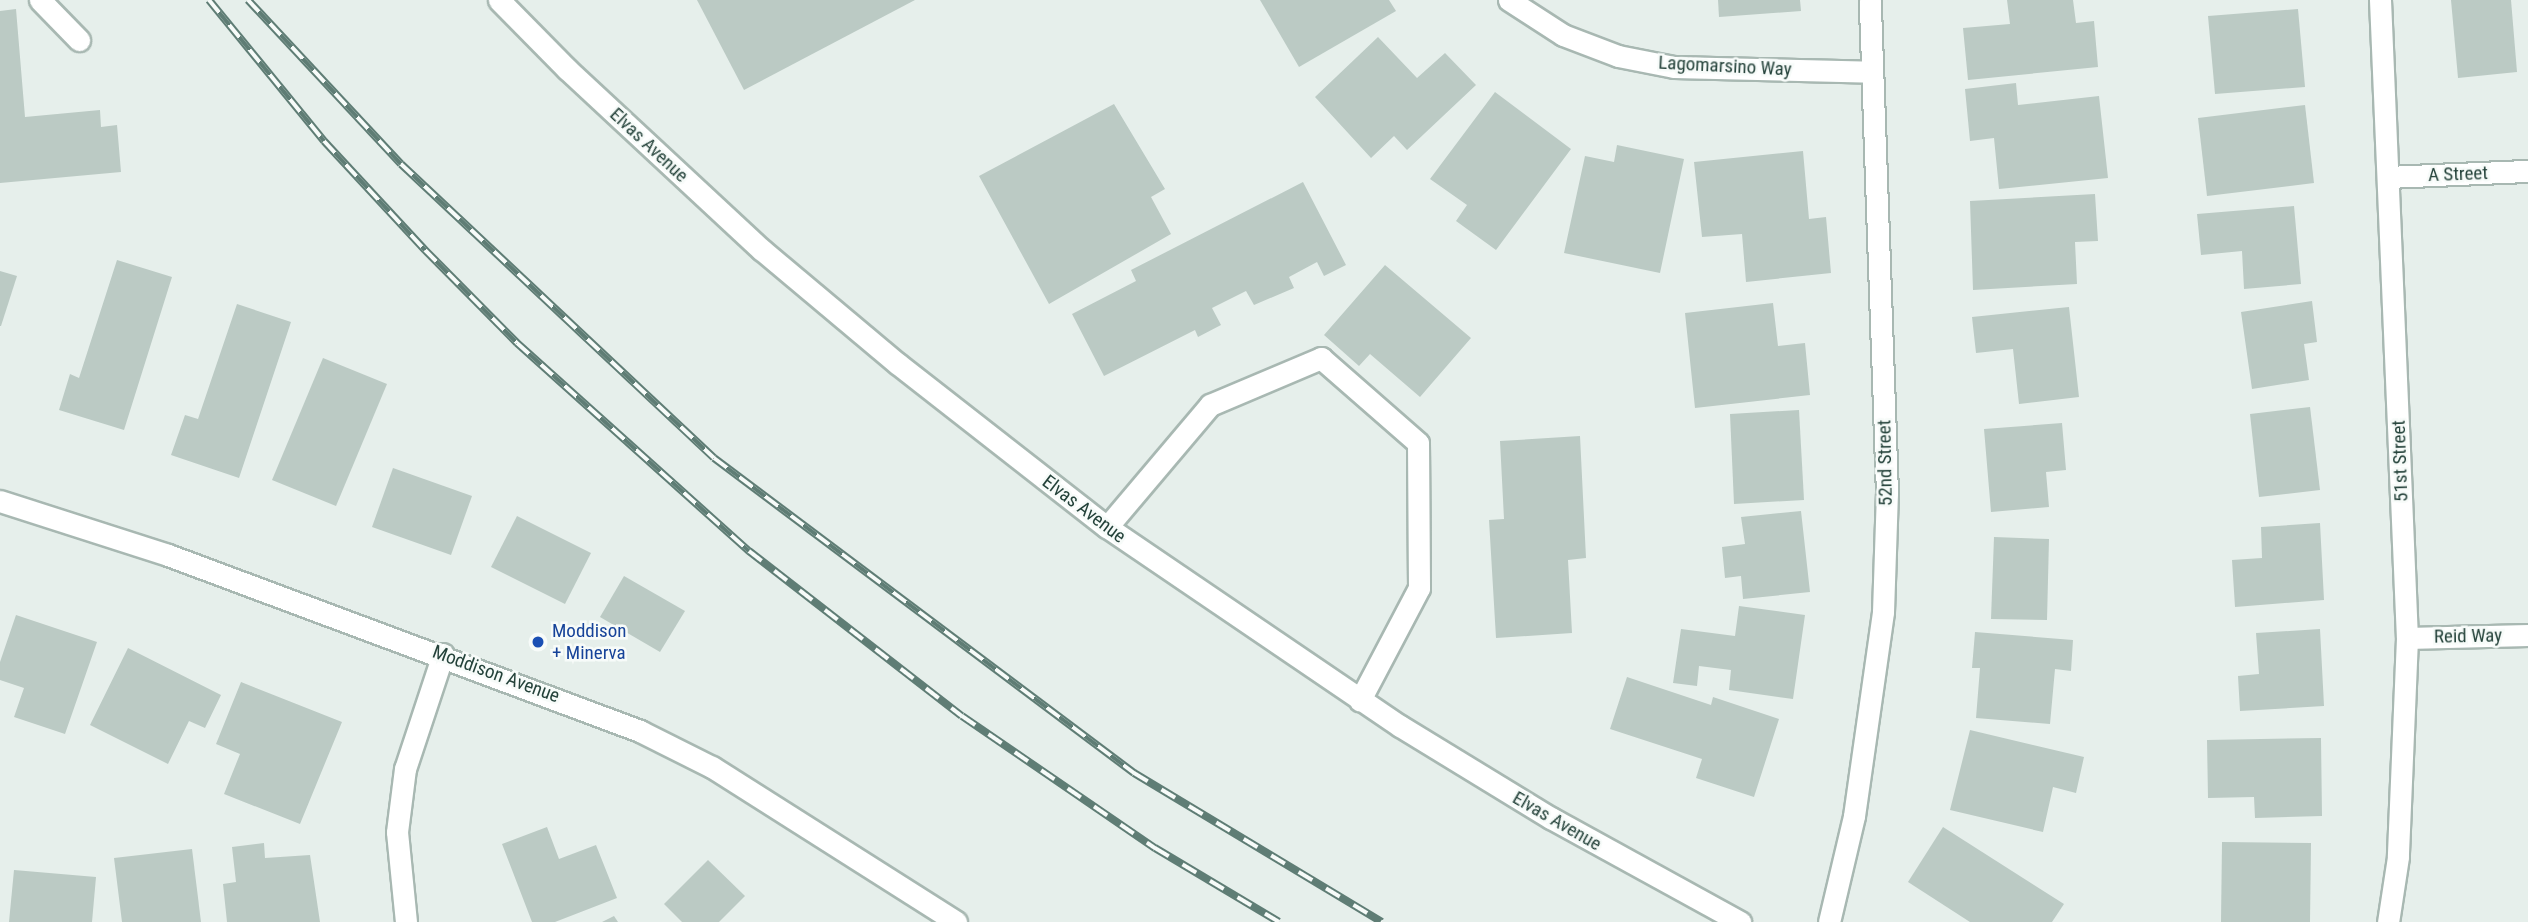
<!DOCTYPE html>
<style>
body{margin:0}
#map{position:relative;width:2528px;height:922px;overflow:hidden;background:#e6efeb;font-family:"Roboto Condensed",sans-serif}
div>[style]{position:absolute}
.building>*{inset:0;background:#bbcac4}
.roads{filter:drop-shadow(2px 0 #a8b8b2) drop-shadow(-2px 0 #a8b8b2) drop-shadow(0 2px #a8b8b2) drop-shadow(0 -2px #a8b8b2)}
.service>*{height:21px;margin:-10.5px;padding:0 10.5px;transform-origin:10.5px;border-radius:10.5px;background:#fff}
.minor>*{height:21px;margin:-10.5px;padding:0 10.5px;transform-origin:10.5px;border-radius:10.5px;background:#fff}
.tertiary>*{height:21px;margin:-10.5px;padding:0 10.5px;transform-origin:10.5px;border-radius:10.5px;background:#fff}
.rail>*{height:8px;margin-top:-4px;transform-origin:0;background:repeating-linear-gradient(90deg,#f7fbf9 0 16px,#5f7d75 0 32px);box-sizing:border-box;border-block:2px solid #5f7d75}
.dots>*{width:19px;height:19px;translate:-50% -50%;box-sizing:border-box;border:4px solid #f7fbf9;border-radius:50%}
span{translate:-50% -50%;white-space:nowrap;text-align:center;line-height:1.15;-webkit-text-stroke:5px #f7fbf9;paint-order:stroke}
.street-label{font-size:19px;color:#24423a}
.transit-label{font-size:19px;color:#164399}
.left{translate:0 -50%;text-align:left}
</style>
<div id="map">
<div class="building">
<div style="clip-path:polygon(697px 0,915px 0,744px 90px)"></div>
<div style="clip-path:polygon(1260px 0,1389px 0,1396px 11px,1299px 67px)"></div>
<div style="clip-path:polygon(1718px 0,1800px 0,1801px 11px,1719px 17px)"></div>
<div style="clip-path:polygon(2007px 0,2073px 0,2076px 23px,2094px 21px,2098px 67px,1968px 80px,1963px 28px,2010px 24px)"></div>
<div style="clip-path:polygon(2451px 0,2511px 0,2517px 72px,2458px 78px)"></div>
<div style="clip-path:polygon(16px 9px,25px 117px,100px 110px,101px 127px,117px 125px,121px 172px,0 183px,0 11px)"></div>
<div style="clip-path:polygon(2298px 9px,2305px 87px,2215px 94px,2208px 16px)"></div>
<div style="clip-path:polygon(1378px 37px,1417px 78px,1445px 53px,1476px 85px,1407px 150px,1394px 136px,1371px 158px,1315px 97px)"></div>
<div style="clip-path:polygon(2016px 83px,2018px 105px,2099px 96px,2108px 178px,1999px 189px,1994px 138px,1970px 141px,1965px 89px)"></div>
<div style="clip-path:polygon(1495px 92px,1571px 149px,1496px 250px,1456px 221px,1467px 205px,1430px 179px)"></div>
<div style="clip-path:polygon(1114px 104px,1165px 189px,1151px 197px,1171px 234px,1049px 304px,979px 176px)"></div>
<div style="clip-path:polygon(2305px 105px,2314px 183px,2207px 196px,2198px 118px)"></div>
<div style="clip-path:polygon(1617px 145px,1684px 159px,1660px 273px,1564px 253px,1585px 156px,1614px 162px)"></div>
<div style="clip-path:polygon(1803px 151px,1809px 219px,1826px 217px,1831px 273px,1746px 282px,1742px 234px,1702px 237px,1694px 162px)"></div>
<div style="clip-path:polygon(1303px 182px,1346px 265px,1324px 276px,1317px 262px,1289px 277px,1294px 288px,1254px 305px,1246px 291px,1212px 308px,1221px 325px,1198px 337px,1195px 330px,1104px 376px,1072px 314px,1136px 281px,1131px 270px)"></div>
<div style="clip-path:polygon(2095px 194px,2098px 241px,2075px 242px,2077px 284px,1973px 290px,1970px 201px)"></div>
<div style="clip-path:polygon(2294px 206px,2301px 284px,2244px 289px,2242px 251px,2201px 255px,2197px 214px)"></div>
<div style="clip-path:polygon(117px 260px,172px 277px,124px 430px,59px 410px,70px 374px,79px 378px)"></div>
<div style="clip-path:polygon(1385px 265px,1471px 338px,1420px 397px,1370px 354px,1359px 366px,1324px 335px)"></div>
<div style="clip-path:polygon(0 271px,17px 276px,1px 326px,0 326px)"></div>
<div style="clip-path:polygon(2312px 301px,2317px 342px,2304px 344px,2309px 380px,2252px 389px,2241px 312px)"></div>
<div style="clip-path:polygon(1773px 303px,1778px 346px,1805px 343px,1810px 395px,1695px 408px,1685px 313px)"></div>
<div style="clip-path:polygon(237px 304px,291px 322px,239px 478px,171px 455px,185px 415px,198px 419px)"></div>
<div style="clip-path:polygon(2069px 307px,2079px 397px,2019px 404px,2013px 349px,1976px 353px,1972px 317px)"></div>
<div style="clip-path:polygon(323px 358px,387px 384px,336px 506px,272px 480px)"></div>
<div style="clip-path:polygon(2310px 407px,2320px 490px,2259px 497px,2250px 414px)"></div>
<div style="clip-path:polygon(1799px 410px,1804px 500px,1734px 504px,1730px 414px)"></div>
<div style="clip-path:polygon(2062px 423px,2066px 470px,2046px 472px,2049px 507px,1991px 512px,1984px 429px)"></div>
<div style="clip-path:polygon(1580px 436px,1586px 558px,1568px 560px,1572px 633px,1496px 638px,1489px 520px,1504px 519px,1500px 441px)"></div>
<div style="clip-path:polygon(393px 468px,472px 496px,451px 555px,372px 527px)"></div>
<div style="clip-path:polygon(1801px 511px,1810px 592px,1743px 599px,1741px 576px,1725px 578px,1722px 547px,1745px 544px,1741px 517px)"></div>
<div style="clip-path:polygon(517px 516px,591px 553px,565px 604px,491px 567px)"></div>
<div style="clip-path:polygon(2320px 523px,2324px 600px,2235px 607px,2232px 560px,2262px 558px,2261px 527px)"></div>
<div style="clip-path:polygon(1994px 537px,2049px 539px,2047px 620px,1991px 619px)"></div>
<div style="clip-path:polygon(624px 576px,685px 611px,660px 652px,600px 617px)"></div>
<div style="clip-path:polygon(1739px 606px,1805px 615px,1793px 699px,1729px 690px,1731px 670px,1699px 666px,1697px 686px,1673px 683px,1681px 629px,1735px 636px)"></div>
<div style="clip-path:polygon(16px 615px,97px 642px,65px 734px,14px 717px,24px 688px,0 680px,0 662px)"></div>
<div style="clip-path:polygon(2320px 629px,2324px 706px,2240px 711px,2238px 676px,2259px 674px,2256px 633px)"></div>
<div style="clip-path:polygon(1975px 632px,2073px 640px,2071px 671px,2055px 669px,2050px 724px,1976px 718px,1980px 668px,1972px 668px)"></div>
<div style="clip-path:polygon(128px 648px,221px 695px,205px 728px,189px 721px,168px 764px,90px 725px)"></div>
<div style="clip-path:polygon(1627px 677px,1711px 705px,1713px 697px,1779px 719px,1754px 797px,1696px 778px,1702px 759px,1610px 729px)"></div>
<div style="clip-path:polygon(241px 682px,342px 722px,300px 824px,224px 794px,240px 754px,216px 744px)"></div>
<div style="clip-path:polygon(1970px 730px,2084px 757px,2076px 793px,2053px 787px,2043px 832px,1950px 810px)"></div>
<div style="clip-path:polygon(2321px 738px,2322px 816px,2255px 818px,2254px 797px,2208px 798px,2207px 740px)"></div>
<div style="clip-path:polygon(547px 827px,559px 859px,596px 845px,617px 898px,555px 922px,532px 922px,502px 844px)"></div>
<div style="clip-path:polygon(1943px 827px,2064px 904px,2052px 922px,1970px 922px,1908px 882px)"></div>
<div style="clip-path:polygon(2222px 842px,2311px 843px,2310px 922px,2221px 922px)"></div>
<div style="clip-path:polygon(264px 843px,265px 858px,310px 855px,320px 922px,227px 922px,223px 884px,236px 882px,232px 847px)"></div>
<div style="clip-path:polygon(192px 849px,201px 922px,122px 922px,114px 858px)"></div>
<div style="clip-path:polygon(708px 860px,745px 896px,719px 922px,682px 922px,664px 904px)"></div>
<div style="clip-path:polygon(14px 870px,96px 877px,92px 922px,9px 922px)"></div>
<div style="clip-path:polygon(614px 916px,618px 922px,602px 922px)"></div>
</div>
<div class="roads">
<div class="service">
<div style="left:40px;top:0;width:56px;rotate:45.7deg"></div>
<div style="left:1107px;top:527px;width:160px;rotate:-49.8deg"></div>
<div style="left:1210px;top:405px;width:121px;rotate:-22.9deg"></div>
<div style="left:1321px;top:358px;width:129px;rotate:41.2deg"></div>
<div style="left:1418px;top:443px;width:145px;rotate:89.6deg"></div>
<div style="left:1419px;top:588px;width:127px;rotate:117.8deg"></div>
</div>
<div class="minor">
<div style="left:1509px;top:0;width:64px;rotate:32.9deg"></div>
<div style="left:1563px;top:35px;width:59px;rotate:20.9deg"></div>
<div style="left:1618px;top:56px;width:57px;rotate:11.1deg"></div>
<div style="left:1674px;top:67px;width:198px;rotate:1.4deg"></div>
<div style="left:2380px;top:0;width:639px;rotate:87.58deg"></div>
<div style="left:2407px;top:638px;width:219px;rotate:92.4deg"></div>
<div style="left:2398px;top:857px;width:66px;rotate:98.7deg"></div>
<div style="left:2388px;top:177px;width:140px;rotate:-2.5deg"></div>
<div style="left:0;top:501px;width:176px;rotate:17.8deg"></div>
<div style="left:168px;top:555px;width:504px;rotate:20.45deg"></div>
<div style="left:640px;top:731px;width:80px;rotate:26.6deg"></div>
<div style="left:712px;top:767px;width:289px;rotate:32.4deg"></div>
<div style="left:2407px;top:638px;width:121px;rotate:-1.4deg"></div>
<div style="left:406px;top:922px;width:90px;rotate:-95.7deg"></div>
<div style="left:397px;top:832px;width:64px;rotate:-82.8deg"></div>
<div style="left:405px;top:769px;width:121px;rotate:-71.7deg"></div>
<div style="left:1829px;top:922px;width:109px;rotate:-76.7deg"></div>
<div style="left:1854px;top:816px;width:206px;rotate:-81.9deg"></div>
<div style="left:1883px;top:612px;width:118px;rotate:-88.1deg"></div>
<div style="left:1887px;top:494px;width:494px;rotate:-92deg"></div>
</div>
<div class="tertiary">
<div style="left:499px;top:0;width:97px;rotate:45.4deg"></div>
<div style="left:567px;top:69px;width:266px;rotate:42.9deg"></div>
<div style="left:762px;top:250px;width:177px;rotate:40deg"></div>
<div style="left:898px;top:364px;width:265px;rotate:38deg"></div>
<div style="left:1107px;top:527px;width:354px;rotate:34.2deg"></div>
<div style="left:1400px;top:726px;width:177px;rotate:31.4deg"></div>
<div style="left:1551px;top:818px;width:216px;rotate:28.8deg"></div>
</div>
</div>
<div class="rail">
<div style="left:209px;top:0;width:182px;rotate:50.8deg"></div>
<div style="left:324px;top:141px;width:149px;rotate:47.2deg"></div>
<div style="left:425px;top:250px;width:131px;rotate:45.3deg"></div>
<div style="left:517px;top:343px;width:312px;rotate:41.9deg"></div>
<div style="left:749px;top:551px;width:269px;rotate:37.8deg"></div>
<div style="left:962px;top:716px;width:234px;rotate:34.4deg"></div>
<div style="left:1155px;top:848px;width:144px;rotate:30.8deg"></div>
<div style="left:248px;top:0;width:224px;rotate:47deg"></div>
<div style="left:401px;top:164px;width:429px;rotate:43.2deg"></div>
<div style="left:714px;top:458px;width:525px;rotate:36.87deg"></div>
<div style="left:1134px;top:773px;width:289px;rotate:31deg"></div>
</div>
<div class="dots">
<div style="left:538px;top:642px;background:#1a4fb4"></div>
</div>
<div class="street-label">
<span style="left:1725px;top:66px;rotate:3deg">Lagomarsino Way</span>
<span style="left:649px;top:145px;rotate:43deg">Elvas Avenue</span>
<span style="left:2458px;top:174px;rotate:-2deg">A Street</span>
<span style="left:2400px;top:461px;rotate:-92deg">51st Street</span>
<span style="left:1885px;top:463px;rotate:-91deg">52nd Street</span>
<span style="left:1084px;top:509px;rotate:37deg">Elvas Avenue</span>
<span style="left:2468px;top:636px;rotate:-1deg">Reid Way</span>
<span style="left:496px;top:674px;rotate:20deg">Moddison Avenue</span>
<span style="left:1557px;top:821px;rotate:30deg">Elvas Avenue</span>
</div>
<div class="transit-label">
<span class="left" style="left:552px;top:642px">Moddison<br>+ Minerva</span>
</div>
</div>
